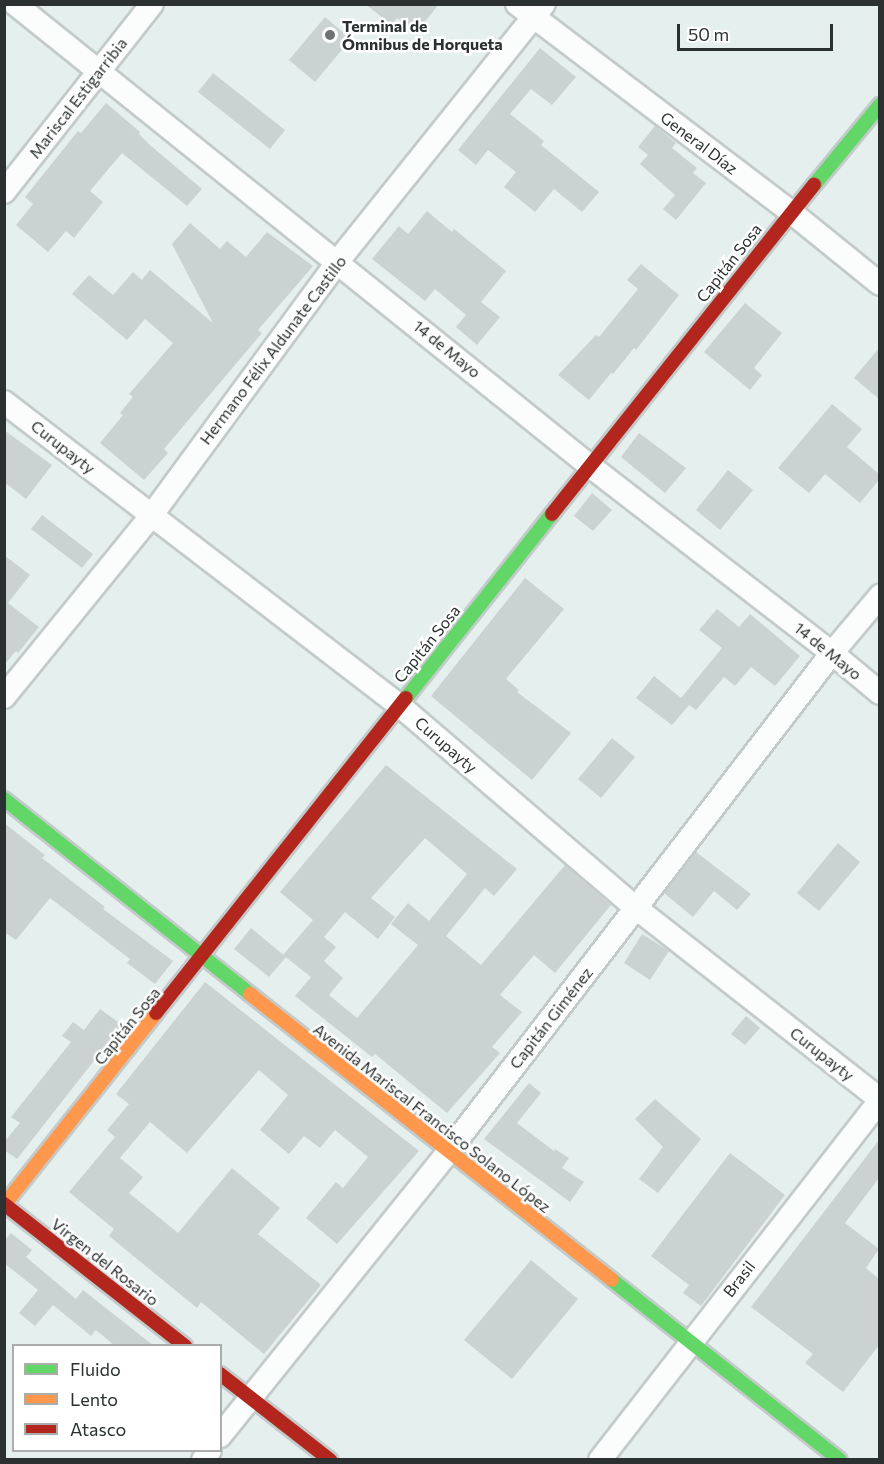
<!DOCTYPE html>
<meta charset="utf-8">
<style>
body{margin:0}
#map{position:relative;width:884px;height:1464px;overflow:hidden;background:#e5efee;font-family:Commissioner,sans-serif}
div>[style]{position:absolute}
.building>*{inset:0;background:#cbd3d2}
.roads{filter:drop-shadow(2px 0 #c3cbca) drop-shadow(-2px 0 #c3cbca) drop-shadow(0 2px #c3cbca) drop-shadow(0 -2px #c3cbca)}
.street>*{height:22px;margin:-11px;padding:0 11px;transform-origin:11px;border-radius:11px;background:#fbfdfc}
.fast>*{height:14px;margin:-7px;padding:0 7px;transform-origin:7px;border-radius:7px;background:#63d668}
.slow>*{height:14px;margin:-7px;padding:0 7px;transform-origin:7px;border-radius:7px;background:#ff974d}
.jam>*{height:14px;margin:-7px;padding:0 7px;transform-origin:7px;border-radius:7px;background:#b3261e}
.dots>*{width:16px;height:16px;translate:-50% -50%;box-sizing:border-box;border:3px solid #fff;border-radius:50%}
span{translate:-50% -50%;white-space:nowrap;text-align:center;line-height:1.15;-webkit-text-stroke:5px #fff;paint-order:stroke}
.poi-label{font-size:16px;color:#2a3130;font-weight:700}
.left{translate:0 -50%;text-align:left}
.street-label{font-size:16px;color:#2a3130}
.frame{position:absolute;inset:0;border:6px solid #2a3130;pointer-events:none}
.legend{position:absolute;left:12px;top:1344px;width:210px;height:108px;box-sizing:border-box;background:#fff;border:2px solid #aaadac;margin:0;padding:8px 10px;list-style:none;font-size:18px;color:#2a3130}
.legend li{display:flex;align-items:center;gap:12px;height:30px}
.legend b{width:30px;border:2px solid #aaadac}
.scale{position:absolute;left:677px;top:24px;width:156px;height:27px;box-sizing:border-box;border:3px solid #2a3130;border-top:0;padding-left:8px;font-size:18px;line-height:21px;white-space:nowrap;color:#2a3130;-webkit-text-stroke:4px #fff;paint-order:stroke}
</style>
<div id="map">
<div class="building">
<div style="clip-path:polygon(365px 4px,439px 4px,416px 33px,397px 18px,392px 25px)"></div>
<div style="clip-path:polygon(325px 17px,351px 39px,315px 82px,289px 60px)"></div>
<div style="clip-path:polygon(540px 48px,576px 77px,552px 105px,531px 89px,510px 114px,544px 141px,541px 145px,599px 192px,582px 212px,554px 189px,535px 212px,504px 187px,516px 172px,488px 150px,476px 165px,458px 150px)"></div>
<div style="clip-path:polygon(213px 73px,285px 130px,270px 149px,198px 92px)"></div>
<div style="clip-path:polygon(106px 103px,140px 132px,139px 134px,150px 145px,202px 189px,187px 206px,122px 153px,90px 191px,103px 202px,74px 238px,66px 231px,48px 252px,16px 225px,33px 204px,25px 197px,78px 131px,81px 133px)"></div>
<div style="clip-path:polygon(655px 126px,676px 143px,672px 148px,697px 168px,693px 173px,706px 183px,676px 220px,663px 209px,675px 195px,640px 164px,648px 155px,638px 147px)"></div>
<div style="clip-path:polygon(427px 211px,452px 232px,454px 229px,506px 271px,481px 302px,500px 317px,477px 345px,456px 327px,466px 315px,435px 289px,425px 301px,372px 259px,399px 226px,408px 234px)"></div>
<div style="clip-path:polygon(190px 223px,220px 249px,227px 241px,246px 257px,267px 232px,313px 266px,258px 330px,262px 333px,164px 449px,168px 453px,144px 480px,100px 443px,123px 415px,120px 413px,133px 397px,129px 394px,173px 343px,145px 319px,127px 340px,72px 294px,89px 275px,113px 295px,133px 272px,142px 280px,150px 270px,213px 323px,172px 244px)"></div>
<div style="clip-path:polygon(641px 264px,679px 295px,636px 350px,634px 348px,613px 374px,611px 373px,589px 400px,558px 375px,596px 335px,599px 337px,638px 289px,627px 280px)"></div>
<div style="clip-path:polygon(745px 303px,782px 333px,754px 368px,762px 375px,750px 390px,704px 352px)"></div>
<div style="clip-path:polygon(879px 348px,879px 399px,854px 378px)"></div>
<div style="clip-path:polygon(832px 404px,862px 429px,847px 447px,879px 474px,879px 480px,860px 503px,825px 474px,809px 493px,778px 468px)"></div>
<div style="clip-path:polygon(4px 430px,52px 465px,26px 499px,4px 482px)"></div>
<div style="clip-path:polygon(639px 433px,686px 468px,665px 493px,621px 457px)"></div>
<div style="clip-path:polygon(728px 470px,753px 490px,720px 530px,696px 510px)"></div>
<div style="clip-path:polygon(592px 493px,612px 510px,593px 531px,574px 516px)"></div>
<div style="clip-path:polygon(42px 515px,93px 554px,82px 568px,31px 529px)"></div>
<div style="clip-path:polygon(4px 555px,30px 575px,8px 603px,39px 627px,18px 653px,16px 651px,4px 665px)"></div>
<div style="clip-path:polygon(525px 578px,564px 609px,506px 679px,519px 690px,517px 692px,571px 733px,532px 780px,431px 696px)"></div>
<div style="clip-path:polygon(717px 609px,739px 627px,750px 614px,800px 656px,775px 686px,751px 667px,735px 686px,724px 677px,696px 710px,689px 705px,672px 725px,636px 698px,654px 676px,681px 698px,722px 648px,699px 630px)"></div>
<div style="clip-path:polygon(612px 738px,635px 757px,601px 798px,578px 779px)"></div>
<div style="clip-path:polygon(evenodd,386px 765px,517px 869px,494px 896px,485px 888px,446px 936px,481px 965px,565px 865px,611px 905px,555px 973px,534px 955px,500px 995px,522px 1012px,492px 1047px,500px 1053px,447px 1113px,375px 1054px,372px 1057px,295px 996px,311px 977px,283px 955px,313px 920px,280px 892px,386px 765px,425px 838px,467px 874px,429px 921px,408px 903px,391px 924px,418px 945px,357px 1018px,329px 995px,343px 978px,324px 961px,336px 947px,324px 937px,345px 912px,378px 939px,395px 917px,371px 898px,425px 838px)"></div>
<div style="clip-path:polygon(4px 823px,45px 855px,42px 858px,105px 907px,103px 909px,173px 961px,155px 984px,127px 963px,130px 959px,50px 898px,16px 940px,4px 932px)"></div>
<div style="clip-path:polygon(838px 843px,860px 862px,819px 911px,797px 893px)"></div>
<div style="clip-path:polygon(696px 852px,751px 894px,737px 910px,714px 891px,693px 917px,664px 893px)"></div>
<div style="clip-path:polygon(251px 928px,286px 957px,269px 977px,234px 949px)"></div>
<div style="clip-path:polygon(642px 934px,669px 951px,650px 980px,624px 963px)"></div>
<div style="clip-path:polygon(205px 982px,419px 1151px,337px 1244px,306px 1218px,336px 1182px,343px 1188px,368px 1157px,335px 1130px,320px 1148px,304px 1136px,289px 1154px,260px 1130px,288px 1095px,259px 1070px,187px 1153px,150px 1122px,120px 1158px,143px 1177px,129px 1193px,178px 1233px,232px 1168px,280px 1208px,258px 1234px,321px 1285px,264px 1354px,201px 1302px,197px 1308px,109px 1236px,114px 1229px,69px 1192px,115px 1137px,107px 1130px,129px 1104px,116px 1094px)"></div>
<div style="clip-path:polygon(100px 1009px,122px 1025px,17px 1159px,4px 1150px,4px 1142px,20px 1123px,11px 1117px,71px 1042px,62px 1036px,73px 1022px,84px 1030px)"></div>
<div style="clip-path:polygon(746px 1016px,760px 1028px,745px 1045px,731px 1034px)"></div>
<div style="clip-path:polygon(529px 1083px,541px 1093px,517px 1123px,554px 1151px,555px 1149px,569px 1158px,562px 1168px,584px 1182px,570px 1202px,484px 1139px)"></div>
<div style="clip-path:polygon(655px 1099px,701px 1139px,658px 1193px,639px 1179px,663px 1147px,635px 1119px)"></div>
<div style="clip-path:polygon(879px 1140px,879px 1178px,845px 1223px,879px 1249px,866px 1268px,879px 1279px,879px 1345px,843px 1392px,805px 1363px,813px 1354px,751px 1307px)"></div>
<div style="clip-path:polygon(730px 1153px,785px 1195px,701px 1306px,683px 1293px,689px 1285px,651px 1256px)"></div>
<div style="clip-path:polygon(11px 1233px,32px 1250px,26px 1257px,76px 1299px,83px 1290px,154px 1346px,115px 1346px,96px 1330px,91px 1336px,53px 1305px,35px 1326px,19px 1313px,38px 1290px,4px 1263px,4px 1241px)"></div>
<div style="clip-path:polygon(531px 1260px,578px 1299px,512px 1379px,464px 1340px)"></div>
</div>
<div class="roads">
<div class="street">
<div style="left:15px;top:4px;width:738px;rotate:38.78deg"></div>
<div style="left:590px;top:466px;width:306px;rotate:37.7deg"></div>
<div style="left:832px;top:653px;width:62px;rotate:39.8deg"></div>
<div style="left:517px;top:4px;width:344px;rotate:37.2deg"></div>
<div style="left:791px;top:212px;width:114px;rotate:39deg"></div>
<div style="left:4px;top:192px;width:239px;rotate:-51.8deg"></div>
<div style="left:4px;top:402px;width:498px;rotate:37.5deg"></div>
<div style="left:399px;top:705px;width:312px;rotate:40.6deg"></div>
<div style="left:636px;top:908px;width:310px;rotate:38.1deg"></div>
<div style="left:4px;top:697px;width:233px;rotate:-50.9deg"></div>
<div style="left:151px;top:516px;width:316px;rotate:-53.7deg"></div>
<div style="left:338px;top:261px;width:329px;rotate:-51.3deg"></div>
<div style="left:220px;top:1436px;width:364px;rotate:-51.2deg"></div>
<div style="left:448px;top:1152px;width:630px;rotate:-52.42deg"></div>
<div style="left:832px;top:653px;width:75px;rotate:-49.9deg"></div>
<div style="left:203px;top:1460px;width:12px;rotate:-55deg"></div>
<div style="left:600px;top:1460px;width:456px;rotate:-52.1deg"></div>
</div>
<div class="fast">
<div style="left:814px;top:185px;width:104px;rotate:-50.5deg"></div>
<div style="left:406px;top:698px;width:235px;rotate:-51.6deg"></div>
<div style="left:4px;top:799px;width:314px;rotate:38.4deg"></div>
<div style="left:612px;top:1280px;width:290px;rotate:38.3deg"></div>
</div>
<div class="slow">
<div style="left:250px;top:994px;width:461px;rotate:38.3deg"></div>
<div style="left:4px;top:1205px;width:245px;rotate:-51.6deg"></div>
</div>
<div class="jam">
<div style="left:552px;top:514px;width:421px;rotate:-51.5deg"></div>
<div style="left:156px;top:1013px;width:402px;rotate:-51.6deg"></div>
<div style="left:4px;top:1204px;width:230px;rotate:38.1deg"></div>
<div style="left:220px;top:1374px;width:140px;rotate:38deg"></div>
</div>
</div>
<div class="dots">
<div style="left:330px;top:35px;background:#6b7472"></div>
</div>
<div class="poi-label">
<span class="left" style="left:342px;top:35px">Terminal de<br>Ómnibus de Horqueta</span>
</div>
<div class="street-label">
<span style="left:78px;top:98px;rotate:-52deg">Mariscal Estigarribia</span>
<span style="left:699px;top:143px;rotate:37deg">General Díaz</span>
<span style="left:729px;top:263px;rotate:-52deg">Capitán Sosa</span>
<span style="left:447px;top:349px;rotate:39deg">14 de Mayo</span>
<span style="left:273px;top:350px;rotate:-53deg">Hermano Félix Aldunate Castillo</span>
<span style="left:63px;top:447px;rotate:38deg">Curupayty</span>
<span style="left:427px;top:644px;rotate:-51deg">Capitán Sosa</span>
<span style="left:828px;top:651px;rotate:39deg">14 de Mayo</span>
<span style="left:446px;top:745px;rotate:41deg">Curupayty</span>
<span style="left:551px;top:1018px;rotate:-52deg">Capitán Giménez</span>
<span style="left:127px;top:1026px;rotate:-51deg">Capitán Sosa</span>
<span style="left:822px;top:1054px;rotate:38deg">Curupayty</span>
<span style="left:432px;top:1118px;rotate:38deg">Avenida Mariscal Francisco Solano López</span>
<span style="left:105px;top:1262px;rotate:38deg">Virgen del Rosario</span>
<span style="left:739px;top:1279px;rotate:-52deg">Brasil</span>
</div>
<div class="frame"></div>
<ul class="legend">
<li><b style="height:8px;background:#63d668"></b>Fluido</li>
<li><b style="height:8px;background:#ff974d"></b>Lento</li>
<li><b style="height:8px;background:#b3261e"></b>Atasco</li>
</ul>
<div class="scale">50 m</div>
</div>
